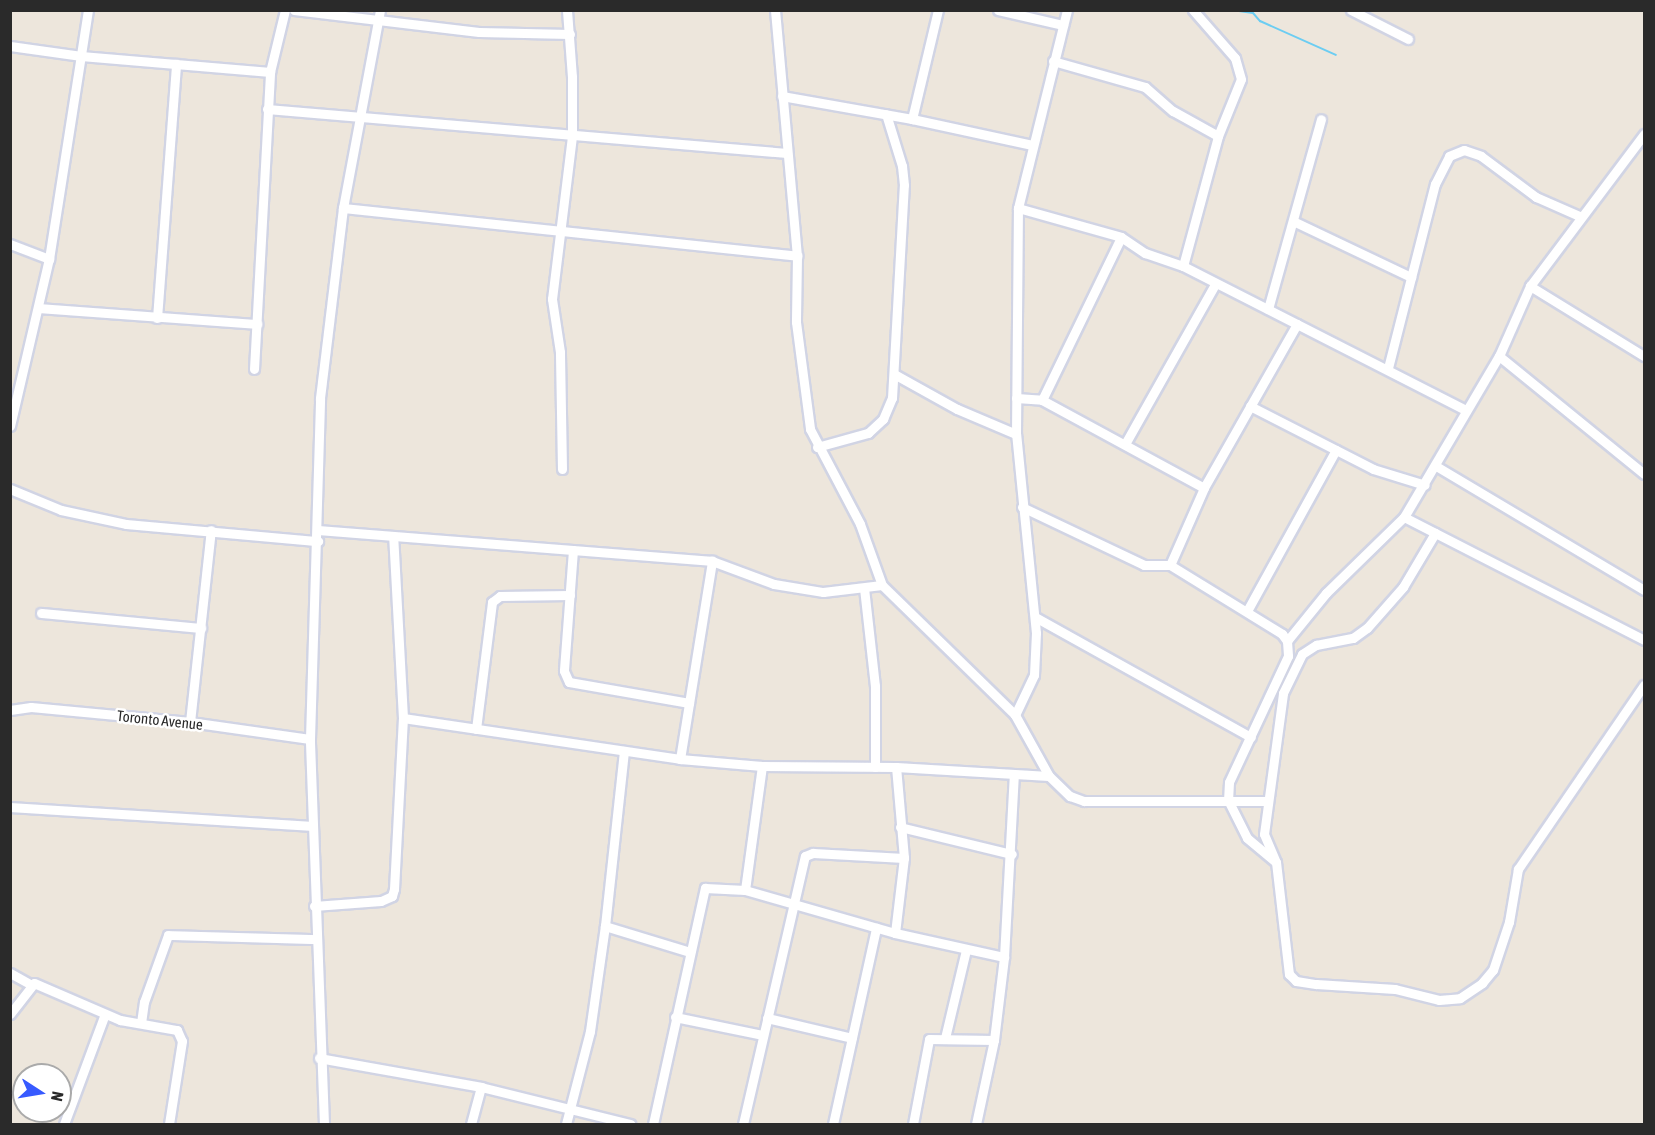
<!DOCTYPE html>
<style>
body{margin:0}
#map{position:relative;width:1655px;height:1135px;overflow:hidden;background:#ede6dc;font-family:"Asap Condensed",sans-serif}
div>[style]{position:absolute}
.stream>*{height:2px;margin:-1px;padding:0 1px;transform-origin:1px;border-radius:1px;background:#6ccdf2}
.roads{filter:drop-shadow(2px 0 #d1d4e4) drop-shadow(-2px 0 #d1d4e4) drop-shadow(0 2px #d1d4e4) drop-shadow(0 -2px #d1d4e4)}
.minor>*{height:9px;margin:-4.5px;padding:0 4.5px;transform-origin:4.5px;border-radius:4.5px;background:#fff}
span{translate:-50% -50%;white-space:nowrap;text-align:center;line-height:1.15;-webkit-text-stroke:5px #fff;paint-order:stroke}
.street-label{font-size:15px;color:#2a2a2a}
.frame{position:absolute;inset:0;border:12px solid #2a2a2a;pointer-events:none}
.north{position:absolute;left:12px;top:1063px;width:60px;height:60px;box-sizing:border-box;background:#fff;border:2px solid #aaa;border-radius:50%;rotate:102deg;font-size:16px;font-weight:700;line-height:24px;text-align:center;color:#2a2a2a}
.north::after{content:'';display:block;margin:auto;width:21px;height:27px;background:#375aff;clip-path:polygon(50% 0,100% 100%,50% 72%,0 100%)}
</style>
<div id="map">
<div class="stream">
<div style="left:1232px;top:10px;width:21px;rotate:8deg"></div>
<div style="left:1253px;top:13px;width:11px;rotate:49deg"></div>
<div style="left:1260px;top:21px;width:83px;rotate:24.1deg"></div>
</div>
<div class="roads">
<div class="minor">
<div style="left:294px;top:10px;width:186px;rotate:6.8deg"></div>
<div style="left:479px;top:32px;width:91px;rotate:1.3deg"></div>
<div style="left:775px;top:10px;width:247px;rotate:84.9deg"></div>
<div style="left:797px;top:256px;width:66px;rotate:90.9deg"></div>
<div style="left:796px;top:322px;width:108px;rotate:82.5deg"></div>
<div style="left:810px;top:429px;width:107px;rotate:62.2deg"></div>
<div style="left:860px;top:524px;width:65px;rotate:70.2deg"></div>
<div style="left:882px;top:585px;width:186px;rotate:44.3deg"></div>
<div style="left:1015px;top:715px;width:70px;rotate:60.9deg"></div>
<div style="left:1049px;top:776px;width:29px;rotate:44deg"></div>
<div style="left:1070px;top:796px;width:15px;rotate:20deg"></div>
<div style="left:1084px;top:801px;width:183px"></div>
<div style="left:998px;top:10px;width:67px;rotate:13deg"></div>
<div style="left:1351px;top:10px;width:64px;rotate:27deg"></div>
<div style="left:10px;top:46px;width:72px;rotate:8deg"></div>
<div style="left:81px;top:56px;width:190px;rotate:4.8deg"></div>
<div style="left:1053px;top:61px;width:96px;rotate:15.8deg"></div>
<div style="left:1145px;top:87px;width:37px;rotate:41deg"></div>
<div style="left:1173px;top:111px;width:51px;rotate:29.1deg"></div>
<div style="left:782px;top:96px;width:132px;rotate:10deg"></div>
<div style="left:912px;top:119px;width:112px;rotate:-76.6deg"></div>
<div style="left:267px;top:109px;width:522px;rotate:4.84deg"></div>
<div style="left:912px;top:119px;width:123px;rotate:12.2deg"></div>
<div style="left:343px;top:208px;width:457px;rotate:6deg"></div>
<div style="left:1018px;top:208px;width:107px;rotate:15.7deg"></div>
<div style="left:1121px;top:237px;width:29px;rotate:34deg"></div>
<div style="left:1145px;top:253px;width:40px;rotate:18.9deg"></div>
<div style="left:1183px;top:266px;width:318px;rotate:27deg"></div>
<div style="left:1293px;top:221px;width:131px;rotate:25.4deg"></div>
<div style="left:10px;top:244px;width:42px;rotate:21deg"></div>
<div style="left:1183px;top:266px;width:135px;rotate:-74.9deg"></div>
<div style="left:1218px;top:136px;width:61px;rotate:-68deg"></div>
<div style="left:1241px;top:79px;width:22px;rotate:-106deg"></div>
<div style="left:1235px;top:58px;width:64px;rotate:-131.2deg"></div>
<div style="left:1530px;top:286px;width:134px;rotate:31.6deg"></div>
<div style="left:39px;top:308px;width:219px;rotate:4.2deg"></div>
<div style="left:1268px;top:309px;width:197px;rotate:-74.4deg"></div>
<div style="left:157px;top:318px;width:255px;rotate:-85.7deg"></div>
<div style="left:1297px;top:324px;width:189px;rotate:119.6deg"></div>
<div style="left:1204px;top:488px;width:84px;rotate:113.8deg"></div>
<div style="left:1170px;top:565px;width:132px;rotate:31.6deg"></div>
<div style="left:1282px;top:634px;width:9px;rotate:54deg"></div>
<div style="left:1287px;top:641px;width:15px;rotate:86deg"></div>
<div style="left:1288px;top:656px;width:139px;rotate:115.1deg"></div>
<div style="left:1229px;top:782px;width:18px;rotate:93deg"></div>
<div style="left:1228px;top:800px;width:42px;rotate:63.4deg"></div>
<div style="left:1247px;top:838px;width:38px;rotate:40deg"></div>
<div style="left:1276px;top:862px;width:113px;rotate:83.4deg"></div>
<div style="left:1289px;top:974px;width:10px;rotate:45deg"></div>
<div style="left:1296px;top:981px;width:20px;rotate:9deg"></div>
<div style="left:1316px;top:984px;width:79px;rotate:3.6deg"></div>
<div style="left:1395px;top:989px;width:45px;rotate:14deg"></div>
<div style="left:1439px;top:1000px;width:21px;rotate:-5deg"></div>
<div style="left:1460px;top:998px;width:27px;rotate:-34deg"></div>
<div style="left:1482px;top:983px;width:17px;rotate:-50deg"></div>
<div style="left:1493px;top:970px;width:51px;rotate:-71.6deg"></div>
<div style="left:1509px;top:922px;width:54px;rotate:-80.4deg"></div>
<div style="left:1518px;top:869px;width:223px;rotate:-55.6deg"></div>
<div style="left:1499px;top:356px;width:187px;rotate:39.1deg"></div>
<div style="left:1388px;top:368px;width:190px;rotate:-75.7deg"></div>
<div style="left:1435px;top:184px;width:31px;rotate:-63deg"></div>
<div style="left:1449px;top:156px;width:16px;rotate:-22deg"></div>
<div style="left:1464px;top:150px;width:18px;rotate:19deg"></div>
<div style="left:1481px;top:156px;width:69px;rotate:36.7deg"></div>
<div style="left:1536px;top:197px;width:47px;rotate:23.8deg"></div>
<div style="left:254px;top:369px;width:297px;rotate:-86.9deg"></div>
<div style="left:270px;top:72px;width:64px;rotate:-76.4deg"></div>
<div style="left:894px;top:374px;width:72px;rotate:29.1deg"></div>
<div style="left:957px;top:409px;width:64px;rotate:23deg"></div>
<div style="left:1016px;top:398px;width:26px;rotate:4deg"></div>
<div style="left:1042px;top:400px;width:184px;rotate:28.5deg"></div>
<div style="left:1042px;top:400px;width:181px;rotate:-64.1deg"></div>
<div style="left:1250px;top:406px;width:138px;rotate:27.1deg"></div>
<div style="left:1373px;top:469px;width:54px;rotate:17.1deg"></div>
<div style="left:10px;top:426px;width:171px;rotate:-76.9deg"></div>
<div style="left:49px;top:259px;width:252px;rotate:-81.1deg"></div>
<div style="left:1125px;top:444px;width:184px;rotate:-60.6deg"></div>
<div style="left:817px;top:447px;width:53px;rotate:-15.4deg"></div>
<div style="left:868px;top:433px;width:21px;rotate:-43deg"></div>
<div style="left:883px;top:419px;width:23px;rotate:-67deg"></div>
<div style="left:892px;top:398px;width:213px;rotate:-86.8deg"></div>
<div style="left:904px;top:185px;width:19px;rotate:-96deg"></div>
<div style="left:902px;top:166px;width:54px;rotate:-107.1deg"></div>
<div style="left:1436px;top:466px;width:242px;rotate:30.8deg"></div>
<div style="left:562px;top:469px;width:117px;rotate:-91deg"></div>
<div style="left:560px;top:352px;width:54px;rotate:-98.6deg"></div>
<div style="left:552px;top:299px;width:164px;rotate:-83deg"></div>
<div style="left:572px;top:136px;width:59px;rotate:-90deg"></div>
<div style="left:572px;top:77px;width:67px;rotate:-94.3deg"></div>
<div style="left:10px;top:489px;width:55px;rotate:22.4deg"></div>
<div style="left:61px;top:510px;width:66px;rotate:12.2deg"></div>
<div style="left:126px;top:524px;width:193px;rotate:5.1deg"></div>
<div style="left:1022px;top:507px;width:135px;rotate:25.4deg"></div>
<div style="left:1144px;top:565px;width:26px"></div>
<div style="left:1404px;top:517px;width:270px;rotate:27.1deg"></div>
<div style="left:319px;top:530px;width:394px;rotate:4.5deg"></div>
<div style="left:712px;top:561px;width:66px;rotate:20.4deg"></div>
<div style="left:774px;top:584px;width:50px;rotate:9.3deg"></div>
<div style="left:823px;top:592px;width:59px;rotate:-6.8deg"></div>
<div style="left:573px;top:550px;width:121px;rotate:94.3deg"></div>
<div style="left:564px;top:671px;width:12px;rotate:66deg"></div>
<div style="left:569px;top:682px;width:122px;rotate:9.9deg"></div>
<div style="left:864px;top:588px;width:99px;rotate:83.6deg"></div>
<div style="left:875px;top:686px;width:81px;rotate:90deg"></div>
<div style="left:1247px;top:611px;width:184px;rotate:-61.1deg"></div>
<div style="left:41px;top:613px;width:161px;rotate:5.4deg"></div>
<div style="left:1035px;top:617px;width:247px;rotate:29.1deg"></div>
<div style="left:1287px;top:641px;width:62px;rotate:-50.9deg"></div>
<div style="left:1326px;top:593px;width:109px;rotate:-44.3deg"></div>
<div style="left:1404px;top:517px;width:187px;rotate:-59.5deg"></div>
<div style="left:1499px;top:356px;width:77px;rotate:-66.1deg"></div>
<div style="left:1530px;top:286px;width:190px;rotate:-53.1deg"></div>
<div style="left:10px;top:710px;width:21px;rotate:-8deg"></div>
<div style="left:31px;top:707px;width:160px;rotate:5.4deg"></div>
<div style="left:190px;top:722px;width:121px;rotate:8.1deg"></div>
<div style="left:1015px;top:715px;width:44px;rotate:-64.6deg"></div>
<div style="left:1034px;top:675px;width:42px;rotate:-87.3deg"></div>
<div style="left:1036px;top:633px;width:200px;rotate:-95.7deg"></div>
<div style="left:1016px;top:434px;width:226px;rotate:-89.5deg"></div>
<div style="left:1018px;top:208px;width:204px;rotate:-76.1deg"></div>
<div style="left:403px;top:718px;width:280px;rotate:8.4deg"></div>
<div style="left:680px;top:759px;width:82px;rotate:4.9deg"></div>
<div style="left:762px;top:766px;width:134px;rotate:0.4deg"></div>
<div style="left:896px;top:767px;width:153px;rotate:3.4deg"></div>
<div style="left:190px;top:722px;width:193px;rotate:-83.8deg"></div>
<div style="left:476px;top:729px;width:128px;rotate:-82.8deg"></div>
<div style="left:492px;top:602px;width:10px;rotate:-37deg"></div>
<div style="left:500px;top:596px;width:70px;rotate:-0.8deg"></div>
<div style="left:624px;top:751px;width:176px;rotate:96.2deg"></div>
<div style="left:605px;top:926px;width:89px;rotate:17deg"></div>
<div style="left:680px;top:759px;width:201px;rotate:-80.8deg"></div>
<div style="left:10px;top:807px;width:303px;rotate:3.6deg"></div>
<div style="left:900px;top:827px;width:115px;rotate:13.6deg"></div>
<div style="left:1275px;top:860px;width:28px;rotate:-113deg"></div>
<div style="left:1264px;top:834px;width:142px;rotate:-82.3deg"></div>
<div style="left:1283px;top:693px;width:43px;rotate:-64deg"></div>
<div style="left:1302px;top:654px;width:17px;rotate:-33deg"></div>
<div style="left:1316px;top:645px;width:38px;rotate:-11deg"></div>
<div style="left:1353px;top:638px;width:17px;rotate:-36deg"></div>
<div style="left:1367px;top:628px;width:55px;rotate:-48.7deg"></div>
<div style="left:1403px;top:587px;width:63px;rotate:-59.3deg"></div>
<div style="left:745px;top:890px;width:125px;rotate:-82.2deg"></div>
<div style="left:314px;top:906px;width:67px;rotate:-4.3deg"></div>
<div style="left:381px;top:901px;width:12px;rotate:-24deg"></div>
<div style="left:392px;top:896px;width:7px;rotate:-74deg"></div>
<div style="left:394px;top:889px;width:171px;rotate:-87deg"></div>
<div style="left:403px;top:718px;width:182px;rotate:-93.1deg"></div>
<div style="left:895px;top:933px;width:76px;rotate:-83.2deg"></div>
<div style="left:904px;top:858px;width:91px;rotate:-95deg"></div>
<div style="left:10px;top:973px;width:23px;rotate:29deg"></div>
<div style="left:10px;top:1014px;width:39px;rotate:-52deg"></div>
<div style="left:34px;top:983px;width:94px;rotate:23.3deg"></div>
<div style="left:120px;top:1020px;width:58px;rotate:10deg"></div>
<div style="left:177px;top:1030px;width:12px;rotate:66deg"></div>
<div style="left:182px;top:1041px;width:84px;rotate:98.9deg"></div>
<div style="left:675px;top:1017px;width:90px;rotate:11.6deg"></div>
<div style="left:767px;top:1018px;width:87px;rotate:13.2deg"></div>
<div style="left:141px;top:1023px;width:21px;rotate:-82deg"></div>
<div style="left:144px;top:1002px;width:71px;rotate:-70.3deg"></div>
<div style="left:168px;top:935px;width:147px;rotate:1.6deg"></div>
<div style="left:945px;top:1038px;width:90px;rotate:-76.6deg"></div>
<div style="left:319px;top:1058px;width:165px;rotate:10.1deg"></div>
<div style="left:481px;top:1087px;width:154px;rotate:13.9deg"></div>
<div style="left:64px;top:1124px;width:117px;rotate:-69.6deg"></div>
<div style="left:324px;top:1124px;width:385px;rotate:-92.1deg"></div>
<div style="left:310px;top:739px;width:341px;rotate:-88.3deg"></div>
<div style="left:320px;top:398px;width:191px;rotate:-83.1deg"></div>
<div style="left:343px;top:208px;width:201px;rotate:-79.4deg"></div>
<div style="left:471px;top:1124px;width:38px;rotate:-75deg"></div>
<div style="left:566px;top:1124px;width:96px;rotate:-75.5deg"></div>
<div style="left:590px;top:1031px;width:106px;rotate:-81.9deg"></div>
<div style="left:653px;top:1124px;width:242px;rotate:-77.6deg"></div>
<div style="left:705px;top:888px;width:40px;rotate:2.9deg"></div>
<div style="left:745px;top:890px;width:156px;rotate:16deg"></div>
<div style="left:895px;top:933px;width:112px;rotate:12.4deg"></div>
<div style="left:743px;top:1124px;width:275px;rotate:-77deg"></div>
<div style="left:805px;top:856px;width:9px;rotate:-21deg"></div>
<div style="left:813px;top:853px;width:91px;rotate:3.1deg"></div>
<div style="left:833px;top:1124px;width:201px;rotate:-77.6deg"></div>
<div style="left:913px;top:1124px;width:86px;rotate:-79.3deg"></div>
<div style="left:929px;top:1039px;width:65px;rotate:0.9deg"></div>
<div style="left:976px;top:1124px;width:86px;rotate:-77.9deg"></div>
<div style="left:994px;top:1040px;width:84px;rotate:-83.1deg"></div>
<div style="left:1004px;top:957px;width:182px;rotate:-86.9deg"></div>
</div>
</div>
<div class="street-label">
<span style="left:160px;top:720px;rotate:6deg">Toronto Avenue</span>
</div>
<div class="frame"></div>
<div class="north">N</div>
</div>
